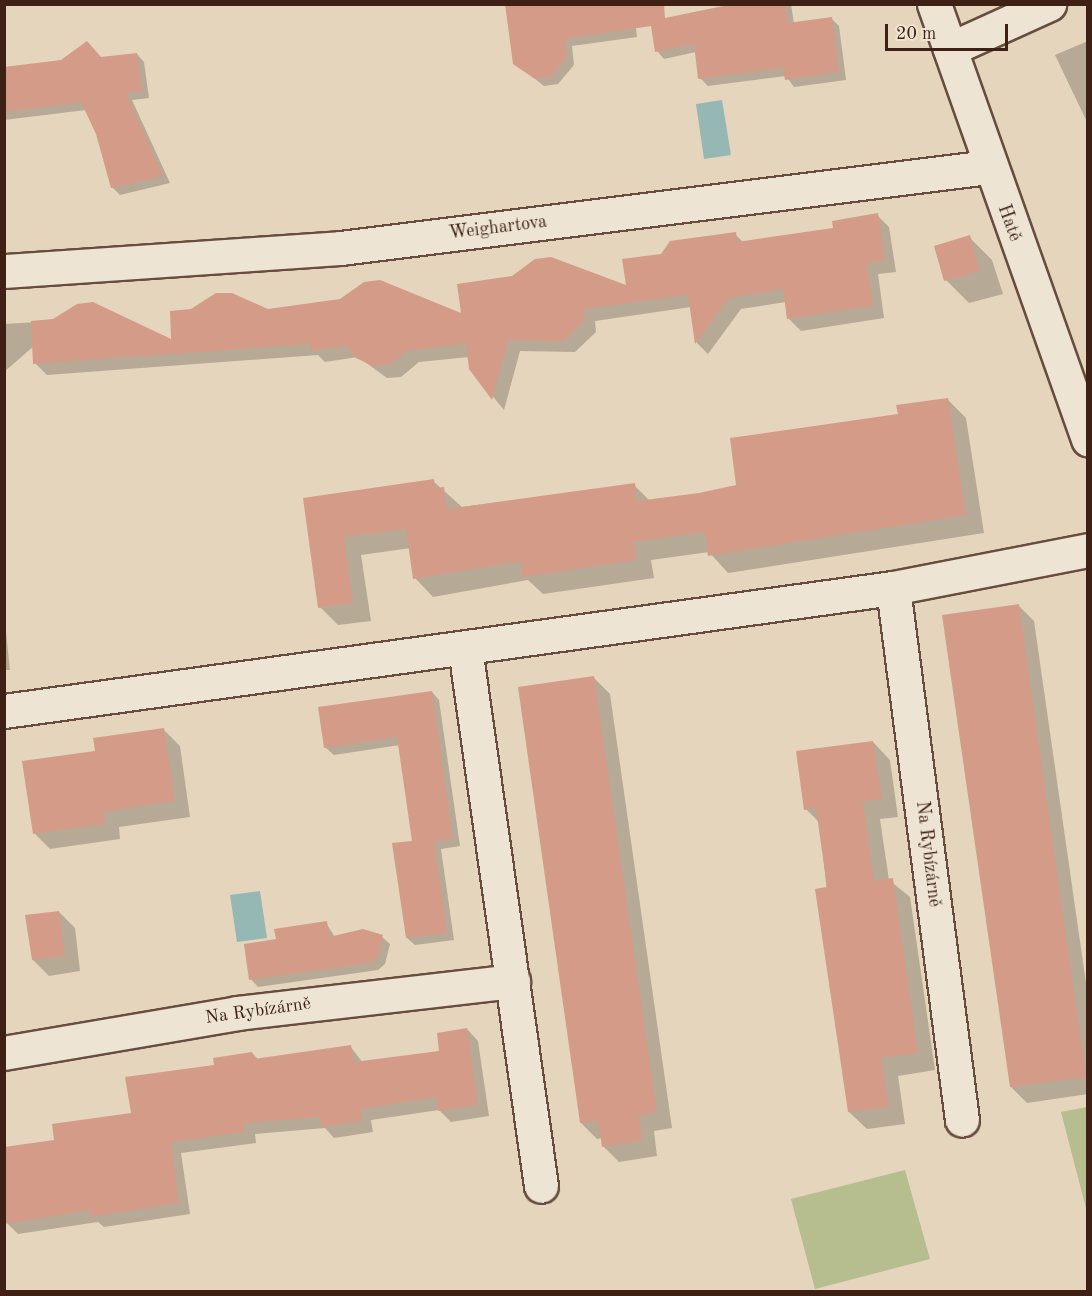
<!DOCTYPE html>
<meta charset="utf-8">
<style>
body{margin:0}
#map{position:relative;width:1092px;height:1296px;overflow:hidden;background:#e4d5bc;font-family:"Old Standard TT",serif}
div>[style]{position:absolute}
.green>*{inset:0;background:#b6bd8f}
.water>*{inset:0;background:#96b8b5}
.shadow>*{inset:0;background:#0003}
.building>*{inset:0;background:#d49b88}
.roads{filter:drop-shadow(2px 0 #684d3e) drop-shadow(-2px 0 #684d3e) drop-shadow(0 2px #684d3e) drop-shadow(0 -2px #684d3e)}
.minor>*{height:33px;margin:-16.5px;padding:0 16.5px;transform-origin:16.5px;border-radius:16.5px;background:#ede4d3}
span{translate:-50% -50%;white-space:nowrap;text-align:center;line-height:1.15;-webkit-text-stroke:5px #ede4d3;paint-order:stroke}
.street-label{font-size:18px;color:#3e2014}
.frame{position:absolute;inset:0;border:6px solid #3e2014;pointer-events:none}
.scale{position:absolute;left:885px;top:24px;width:123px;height:27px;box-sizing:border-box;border:3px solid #3e2014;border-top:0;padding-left:8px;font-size:18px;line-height:21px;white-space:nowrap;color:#3e2014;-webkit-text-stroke:4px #ede4d3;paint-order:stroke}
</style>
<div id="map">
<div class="green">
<div style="clip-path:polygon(1087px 1107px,1088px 1107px,1087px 1212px,1061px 1112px)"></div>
<div style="clip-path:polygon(905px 1170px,930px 1259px,815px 1289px,791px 1199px)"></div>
</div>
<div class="water">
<div style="clip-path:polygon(722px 100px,731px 155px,704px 159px,696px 104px)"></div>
<div style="clip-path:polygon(260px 891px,267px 938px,237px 942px,230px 895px)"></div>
</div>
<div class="shadow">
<div style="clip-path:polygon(633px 4px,637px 37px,572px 46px,574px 65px,558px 84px,544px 86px,515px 63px)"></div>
<div style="clip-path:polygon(723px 4px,791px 4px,794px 24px,832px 19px,839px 26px,846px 80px,794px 87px,786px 76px,708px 86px,700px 78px,696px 52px,664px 59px,657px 51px,723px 8px)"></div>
<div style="clip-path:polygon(1088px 41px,1088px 124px,1055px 55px)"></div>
<div style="clip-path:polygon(137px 54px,144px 62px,149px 98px,132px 100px,170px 183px,120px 195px,112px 187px,97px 134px,86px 110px,4px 120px,4px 69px)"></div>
<div style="clip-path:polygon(877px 215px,889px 227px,896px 272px,878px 274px,884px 318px,801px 331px,789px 319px,786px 302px,741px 309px,708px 354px,697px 343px,691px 307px,595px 321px,596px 332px,575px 352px,520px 351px,504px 410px,470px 369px,469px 357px,419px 362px,401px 377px,387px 378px,358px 357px,325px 362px,318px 355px,47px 375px,35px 363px,34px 346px,4px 372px,4px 324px,54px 321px,173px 342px,268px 310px,463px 315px,628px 287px,662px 255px,735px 234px,744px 243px,835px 229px)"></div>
<div style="clip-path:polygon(969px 237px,992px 260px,1003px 294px,969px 303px,946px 280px)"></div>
<div style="clip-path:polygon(947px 399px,966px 418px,984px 533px,728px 573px,709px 552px,651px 560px,654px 578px,543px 594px,528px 580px,433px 597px,415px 578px,411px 548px,361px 555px,371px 621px,338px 625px,320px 607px,304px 499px,433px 481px,462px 507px,634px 485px,650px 501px,700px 495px,738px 486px,899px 416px)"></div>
<div style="clip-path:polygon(1018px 605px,1034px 621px,1088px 997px,1088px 1094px,1027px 1103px,1011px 1087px)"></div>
<div style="clip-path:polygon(4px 613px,10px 670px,4px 670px)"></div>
<div style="clip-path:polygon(594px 678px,610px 694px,672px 1128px,654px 1131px,657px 1156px,619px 1162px,603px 1146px,602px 1138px,597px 1139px,581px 1123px)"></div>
<div style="clip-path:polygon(432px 692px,439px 700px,460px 846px,441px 849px,454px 940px,415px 945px,407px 938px,414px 842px,400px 745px,334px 755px,326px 748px)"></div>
<div style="clip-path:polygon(164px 730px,180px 746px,190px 817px,119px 827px,120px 839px,50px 849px,34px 833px,97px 752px)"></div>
<div style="clip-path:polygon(873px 742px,890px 760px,898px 817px,880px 819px,889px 880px,910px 897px,935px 1070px,898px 1076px,905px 1124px,867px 1129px,849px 1112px,820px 823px,806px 809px)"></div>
<div style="clip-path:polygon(59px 912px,75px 928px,80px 971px,49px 976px,33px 960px)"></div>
<div style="clip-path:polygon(326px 923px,335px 937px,382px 937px,390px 944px,385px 964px,378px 970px,258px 987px,251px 979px)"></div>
<div style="clip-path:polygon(467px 1029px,478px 1041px,489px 1116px,451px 1122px,439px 1110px,371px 1120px,373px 1132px,334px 1138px,325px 1128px,255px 1134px,256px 1143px,181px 1153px,190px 1214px,104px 1227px,98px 1222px,18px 1234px,7px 1223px,56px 1142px,132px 1114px,215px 1066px,252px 1053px,259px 1060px,350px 1046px,363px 1063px,441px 1052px)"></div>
</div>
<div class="building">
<div style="clip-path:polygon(505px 4px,664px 4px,665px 18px,733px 4px,785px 4px,788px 23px,832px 17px,839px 72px,785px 80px,783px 68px,698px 79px,694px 44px,655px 52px,651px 26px,565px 39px,567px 57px,551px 77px,535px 79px,513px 64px)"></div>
<div style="clip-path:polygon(87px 41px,101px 57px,137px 53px,142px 91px,126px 93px,163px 176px,111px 188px,96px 134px,81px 102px,4px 112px,4px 67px,61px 60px)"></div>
<div style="clip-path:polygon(878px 213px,885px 260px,867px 263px,873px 306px,787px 319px,783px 289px,729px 298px,695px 344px,688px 295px,584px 309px,585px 320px,563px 341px,508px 340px,492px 400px,469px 369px,466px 344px,407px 351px,388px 365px,373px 366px,356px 358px,346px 346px,311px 351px,310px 344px,33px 364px,31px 321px,53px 319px,77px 304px,93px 302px,171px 339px,170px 311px,191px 309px,216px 293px,232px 293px,268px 309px,340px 299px,364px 282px,380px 280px,461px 313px,457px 284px,512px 276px,535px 259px,551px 257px,626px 285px,622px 259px,661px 254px,670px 241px,736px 232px,737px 242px,833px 228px,832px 221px)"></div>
<div style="clip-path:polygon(970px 235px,980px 271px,944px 281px,934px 246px)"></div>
<div style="clip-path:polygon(948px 398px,966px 515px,708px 556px,705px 532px,634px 542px,637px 560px,523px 577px,520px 561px,413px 579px,406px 529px,344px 537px,353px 603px,318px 608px,303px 498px,434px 479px,435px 488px,444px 487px,447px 509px,635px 483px,637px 501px,699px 493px,736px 485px,730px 438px,898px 414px,896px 405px)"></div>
<div style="clip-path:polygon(1019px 604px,1086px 1077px,1010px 1087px,942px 615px)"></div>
<div style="clip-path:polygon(594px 676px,657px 1112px,639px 1115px,642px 1141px,602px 1147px,598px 1121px,580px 1123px,518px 687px)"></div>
<div style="clip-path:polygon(432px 691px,453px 839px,434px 842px,447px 933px,406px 938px,392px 843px,412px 841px,397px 737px,324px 748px,318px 707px)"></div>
<div style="clip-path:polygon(164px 728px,175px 801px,104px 812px,105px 824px,33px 834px,22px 761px,95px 751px,93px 738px)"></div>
<div style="clip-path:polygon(873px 741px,882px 799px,863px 801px,874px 881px,893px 878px,918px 1053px,881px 1058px,889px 1107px,848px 1112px,815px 889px,827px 887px,816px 808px,804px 810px,796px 751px)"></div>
<div style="clip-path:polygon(59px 911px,65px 956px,32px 960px,25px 915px)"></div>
<div style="clip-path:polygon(327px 921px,329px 937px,363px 929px,383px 935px,378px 956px,370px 963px,249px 980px,244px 944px,276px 939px,274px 929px)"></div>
<div style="clip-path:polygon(467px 1028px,478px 1105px,438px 1111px,436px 1097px,361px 1109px,362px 1121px,322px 1127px,320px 1117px,244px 1123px,245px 1132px,171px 1142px,179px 1203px,91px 1217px,90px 1210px,4px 1224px,4px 1147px,54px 1140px,52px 1124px,131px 1113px,125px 1077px,214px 1065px,213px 1058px,252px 1052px,254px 1059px,351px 1045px,354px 1062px,439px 1051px,437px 1033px)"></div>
</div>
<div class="roads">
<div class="minor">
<div style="left:934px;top:4px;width:462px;rotate:70.5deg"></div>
<div style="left:950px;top:49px;width:109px;rotate:-24.4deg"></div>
<div style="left:4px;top:271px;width:338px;rotate:-3.9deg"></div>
<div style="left:341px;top:248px;width:653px;rotate:-7.13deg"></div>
<div style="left:893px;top:588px;width:536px;rotate:82.61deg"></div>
<div style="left:465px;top:648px;width:543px;rotate:81.96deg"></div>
<div style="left:4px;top:711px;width:897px;rotate:-7.88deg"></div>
<div style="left:893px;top:588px;width:199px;rotate:-11deg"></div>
<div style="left:4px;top:1053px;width:236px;rotate:-9.7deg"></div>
<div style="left:237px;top:1013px;width:278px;rotate:-6.6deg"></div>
</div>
</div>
<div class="street-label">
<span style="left:1009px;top:223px;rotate:70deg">Hatě</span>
<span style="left:498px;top:228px;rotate:-7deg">Weighartova</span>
<span style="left:928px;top:854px;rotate:83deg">Na Rybízárně</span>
<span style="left:258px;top:1011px;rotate:-8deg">Na Rybízárně</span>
</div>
<div class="frame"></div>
<div class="scale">20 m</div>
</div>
